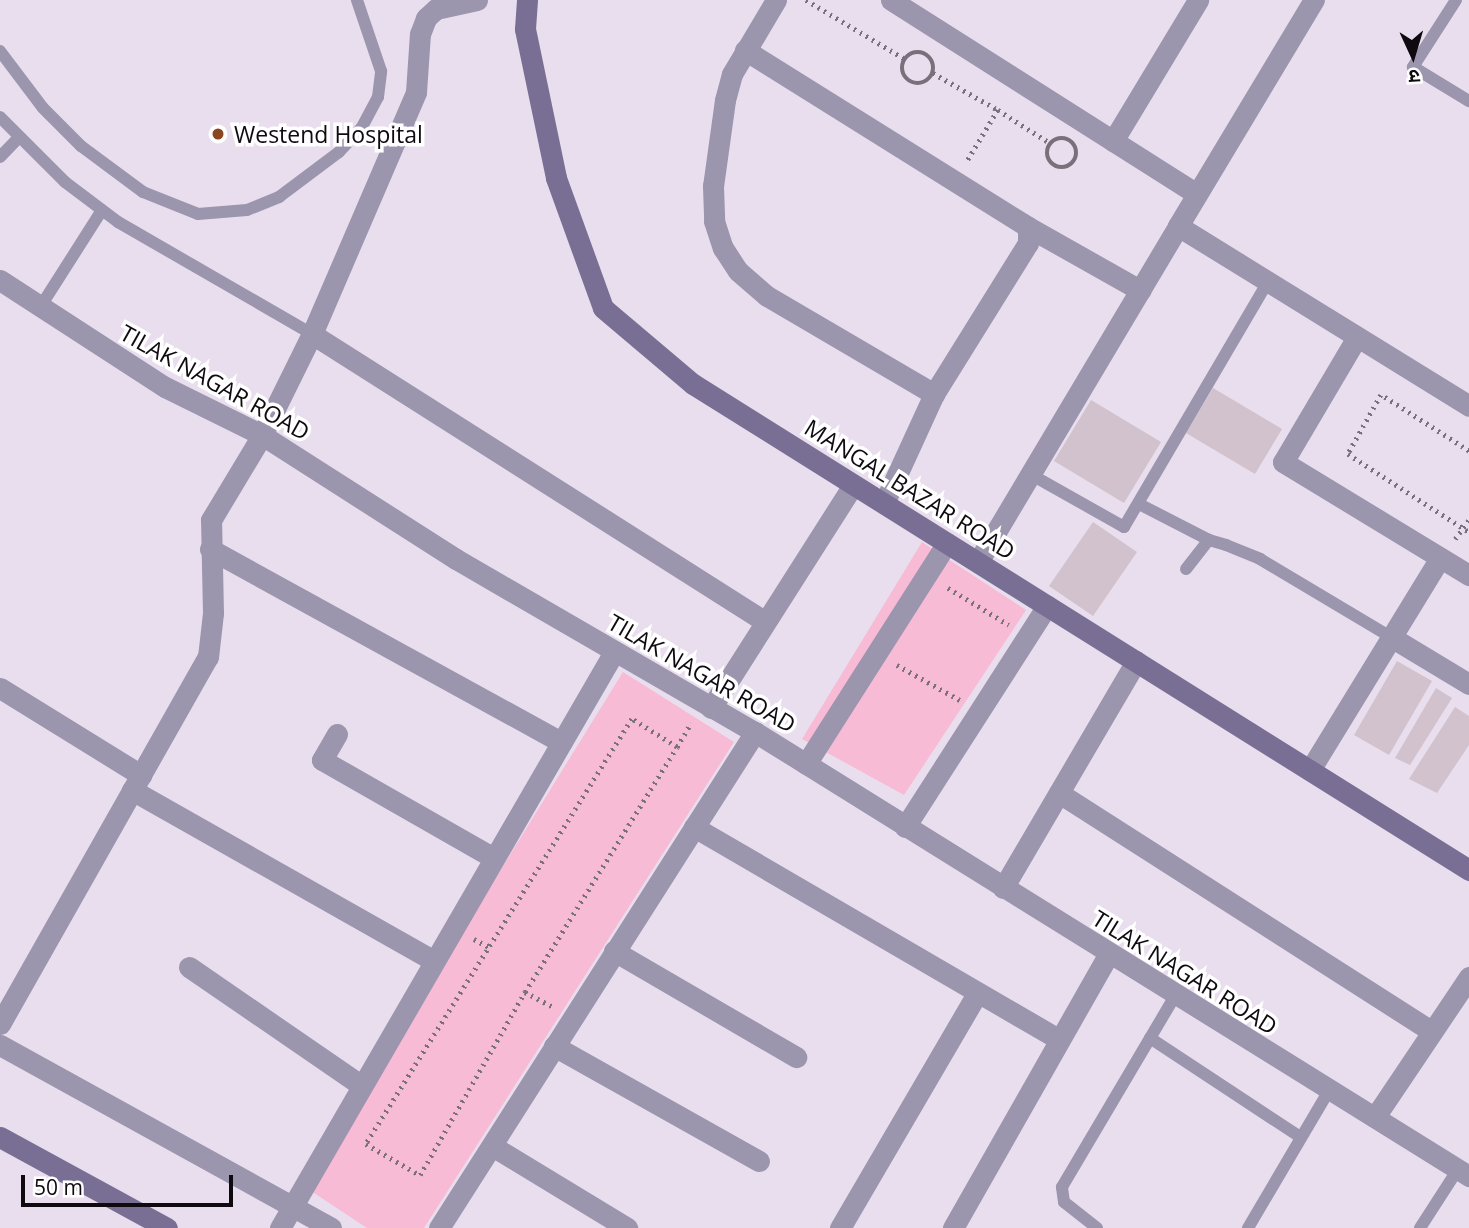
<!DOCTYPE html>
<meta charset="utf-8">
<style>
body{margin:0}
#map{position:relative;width:1469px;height:1228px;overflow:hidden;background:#e9deed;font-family:"Open Sans","Noto Sans Devanagari",sans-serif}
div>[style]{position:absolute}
.green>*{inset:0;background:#f8bbd5}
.building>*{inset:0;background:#d1c2cd}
.path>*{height:4.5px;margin-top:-2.25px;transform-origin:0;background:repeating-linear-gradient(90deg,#78707a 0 2px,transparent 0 7px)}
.path>.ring{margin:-2.25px;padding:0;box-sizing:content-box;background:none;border:4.5px solid #78707a;border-radius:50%}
.lane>*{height:12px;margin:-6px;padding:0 6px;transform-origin:6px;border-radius:6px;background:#9b95ae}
.street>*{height:21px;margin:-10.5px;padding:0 10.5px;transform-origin:10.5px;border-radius:10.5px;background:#9b95ae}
.secondary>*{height:21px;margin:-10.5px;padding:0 10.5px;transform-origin:10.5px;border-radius:10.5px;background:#796f94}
.dots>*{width:19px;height:19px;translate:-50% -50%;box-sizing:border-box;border:4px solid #fff;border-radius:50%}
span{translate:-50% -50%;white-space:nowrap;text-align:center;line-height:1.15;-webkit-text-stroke:7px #fff;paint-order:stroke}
.poi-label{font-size:23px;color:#0e0a0f}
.left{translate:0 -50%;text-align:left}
.street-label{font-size:23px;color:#0e0a0f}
.north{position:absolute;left:1378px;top:21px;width:70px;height:70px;-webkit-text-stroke:5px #fff;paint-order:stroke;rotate:176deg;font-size:19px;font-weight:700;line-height:28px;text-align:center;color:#0e0a0f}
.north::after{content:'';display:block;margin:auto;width:24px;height:32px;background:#0e0a0f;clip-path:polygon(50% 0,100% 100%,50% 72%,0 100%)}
.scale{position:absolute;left:21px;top:1175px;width:212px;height:32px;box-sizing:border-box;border:4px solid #0e0a0f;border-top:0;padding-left:9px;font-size:21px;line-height:24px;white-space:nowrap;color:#0e0a0f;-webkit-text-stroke:5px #fff;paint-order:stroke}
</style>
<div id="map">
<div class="green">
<div style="clip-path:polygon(922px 542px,1026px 610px,904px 795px,802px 739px)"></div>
<div style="clip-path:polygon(623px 672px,734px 742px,424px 1228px,367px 1228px,311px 1191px,469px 921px)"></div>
</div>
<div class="building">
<div style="clip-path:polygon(1213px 388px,1282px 429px,1255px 474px,1186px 433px)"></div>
<div style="clip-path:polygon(1091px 400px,1161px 442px,1124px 503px,1054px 461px)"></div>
<div style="clip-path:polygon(1093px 522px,1137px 552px,1093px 616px,1049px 586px)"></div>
<div style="clip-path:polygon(1397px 661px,1432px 681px,1389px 755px,1354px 735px)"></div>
<div style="clip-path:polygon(1436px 688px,1452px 698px,1410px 765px,1395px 758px)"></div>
<div style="clip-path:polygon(1455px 707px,1469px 716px,1469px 745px,1437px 793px,1409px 779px)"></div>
</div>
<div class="path">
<div style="left:806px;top:0;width:115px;rotate:30.8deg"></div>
<div class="ring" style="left:902px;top:52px;width:27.5px;height:27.5px"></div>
<div style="left:933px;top:73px;width:75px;rotate:29.6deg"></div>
<div style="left:998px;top:110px;width:62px;rotate:121.1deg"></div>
<div style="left:998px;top:110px;width:62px;rotate:32.4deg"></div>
<div class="ring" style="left:1047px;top:138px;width:25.5px;height:25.5px"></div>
<div style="left:1469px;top:451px;width:104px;rotate:-147.5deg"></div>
<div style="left:1381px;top:395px;width:68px;rotate:119.2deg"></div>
<div style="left:1348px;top:454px;width:144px;rotate:32.8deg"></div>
<div style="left:1455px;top:539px;width:24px;rotate:-54deg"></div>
<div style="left:948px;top:588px;width:71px;rotate:31.2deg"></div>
<div style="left:897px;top:665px;width:72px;rotate:29.1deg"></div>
<div style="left:677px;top:747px;width:53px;rotate:-148.1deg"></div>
<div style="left:632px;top:719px;width:501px;rotate:122.04deg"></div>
<div style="left:366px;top:1144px;width:62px;rotate:29.9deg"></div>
<div style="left:420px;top:1175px;width:211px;rotate:-60.2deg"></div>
<div style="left:525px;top:992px;width:288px;rotate:-58.2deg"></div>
<div style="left:677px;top:747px;width:28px;rotate:-60deg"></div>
<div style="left:474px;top:939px;width:17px;rotate:28deg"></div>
<div style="left:525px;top:992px;width:32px;rotate:28deg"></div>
</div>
<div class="lane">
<div style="left:1456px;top:0;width:80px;rotate:122.7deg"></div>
<div style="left:1413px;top:67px;width:66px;rotate:31.3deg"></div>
<div style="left:0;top:51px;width:71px;rotate:53deg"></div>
<div style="left:43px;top:108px;width:54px;rotate:45deg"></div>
<div style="left:81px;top:146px;width:77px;rotate:36.6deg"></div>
<div style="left:143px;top:192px;width:59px;rotate:21.8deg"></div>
<div style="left:198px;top:214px;width:49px;rotate:-4.7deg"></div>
<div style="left:247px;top:210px;width:35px;rotate:-22deg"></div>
<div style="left:279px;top:197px;width:75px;rotate:-36.9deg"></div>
<div style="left:339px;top:152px;width:34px;rotate:-47deg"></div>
<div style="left:362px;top:127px;width:34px;rotate:-62deg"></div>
<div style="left:378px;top:97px;width:26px;rotate:-83deg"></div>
<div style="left:381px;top:71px;width:75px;rotate:-108.7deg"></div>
<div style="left:0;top:117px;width:92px;rotate:45deg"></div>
<div style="left:65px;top:182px;width:66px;rotate:37deg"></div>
<div style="left:118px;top:222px;width:224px;rotate:30deg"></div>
<div style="left:0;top:157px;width:28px;rotate:-46deg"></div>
<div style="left:39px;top:309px;width:117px;rotate:-57.5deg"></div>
<div style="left:1030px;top:474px;width:108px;rotate:29.4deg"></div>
<div style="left:1124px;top:527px;width:284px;rotate:-59.6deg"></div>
<div style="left:1139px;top:504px;width:79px;rotate:27.2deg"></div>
<div style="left:1186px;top:569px;width:37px;rotate:-52deg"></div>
<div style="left:1209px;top:540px;width:18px;rotate:16deg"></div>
<div style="left:1226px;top:545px;width:37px;rotate:22deg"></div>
<div style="left:1260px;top:559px;width:152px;rotate:30.8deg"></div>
<div style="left:1150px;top:1038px;width:180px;rotate:33.4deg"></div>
<div style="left:1097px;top:1228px;width:42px;rotate:-141.8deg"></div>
<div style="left:1064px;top:1202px;width:15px;rotate:-98deg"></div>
<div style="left:1062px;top:1187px;width:222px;rotate:-59.4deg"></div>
<div style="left:1248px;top:1228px;width:158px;rotate:-59.5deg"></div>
<div style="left:1420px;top:1228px;width:70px;rotate:-57.2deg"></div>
</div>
<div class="street">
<div style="left:776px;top:0;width:86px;rotate:120.7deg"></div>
<div style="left:732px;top:74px;width:27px;rotate:105deg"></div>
<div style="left:725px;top:100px;width:87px;rotate:97.9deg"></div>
<div style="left:713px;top:186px;width:35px;rotate:88deg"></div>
<div style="left:714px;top:221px;width:28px;rotate:72deg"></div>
<div style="left:723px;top:248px;width:27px;rotate:57deg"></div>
<div style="left:738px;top:271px;width:38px;rotate:41deg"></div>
<div style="left:767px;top:296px;width:194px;rotate:30.4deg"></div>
<div style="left:891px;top:0;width:362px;rotate:32.4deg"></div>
<div style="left:745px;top:50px;width:334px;rotate:32deg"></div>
<div style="left:1028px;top:227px;width:16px;rotate:90deg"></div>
<div style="left:1028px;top:243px;width:178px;rotate:121.9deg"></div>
<div style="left:934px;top:394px;width:120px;rotate:114.6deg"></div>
<div style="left:1113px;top:141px;width:165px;rotate:-58.9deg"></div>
<div style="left:1178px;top:226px;width:264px;rotate:-59deg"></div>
<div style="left:1028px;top:227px;width:129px;rotate:29.4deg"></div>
<div style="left:0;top:280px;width:197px;rotate:33deg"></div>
<div style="left:165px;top:387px;width:108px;rotate:26.3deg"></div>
<div style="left:262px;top:435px;width:230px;rotate:32.6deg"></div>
<div style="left:456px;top:559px;width:345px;rotate:30.1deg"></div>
<div style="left:755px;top:732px;width:841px;rotate:31.88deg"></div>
<div style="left:312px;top:334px;width:535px;rotate:32.41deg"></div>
<div style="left:1357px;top:337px;width:145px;rotate:120.6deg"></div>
<div style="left:1283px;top:462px;width:218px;rotate:31.3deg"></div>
<div style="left:210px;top:549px;width:401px;rotate:28.8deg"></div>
<div style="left:978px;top:562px;width:391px;rotate:-59.2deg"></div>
<div style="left:1178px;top:226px;width:342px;rotate:31.7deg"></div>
<div style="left:1391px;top:637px;width:91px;rotate:31.1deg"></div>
<div style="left:0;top:688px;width:166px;rotate:31.7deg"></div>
<div style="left:711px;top:708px;width:264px;rotate:-57.5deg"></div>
<div style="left:337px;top:734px;width:30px;rotate:120deg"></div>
<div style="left:322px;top:760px;width:198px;rotate:29.7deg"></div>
<div style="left:806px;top:764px;width:262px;rotate:-57.5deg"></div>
<div style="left:1310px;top:770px;width:249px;rotate:-58.5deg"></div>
<div style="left:132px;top:790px;width:345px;rotate:29.5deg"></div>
<div style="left:1059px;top:793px;width:443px;rotate:32.6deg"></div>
<div style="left:694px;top:827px;width:421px;rotate:30.2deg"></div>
<div style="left:905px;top:827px;width:263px;rotate:-57.3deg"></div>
<div style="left:1003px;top:888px;width:263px;rotate:-59.6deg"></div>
<div style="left:614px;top:951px;width:211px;rotate:30.2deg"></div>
<div style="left:189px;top:967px;width:209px;rotate:34.5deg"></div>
<div style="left:0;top:1024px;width:422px;rotate:-60.5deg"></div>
<div style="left:208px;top:657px;width:44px;rotate:-83.5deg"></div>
<div style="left:213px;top:613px;width:93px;rotate:-91.2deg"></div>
<div style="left:211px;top:520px;width:99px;rotate:-59deg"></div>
<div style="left:262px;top:435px;width:113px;rotate:-63.7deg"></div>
<div style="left:312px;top:334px;width:263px;rotate:-66.7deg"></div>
<div style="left:416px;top:92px;width:58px;rotate:-86.1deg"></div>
<div style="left:420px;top:34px;width:17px;rotate:-69deg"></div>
<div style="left:426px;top:18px;width:13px;rotate:-42deg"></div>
<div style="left:436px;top:9px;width:42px;rotate:-12.4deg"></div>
<div style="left:0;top:1045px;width:378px;rotate:28.9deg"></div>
<div style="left:554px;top:1046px;width:235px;rotate:29.3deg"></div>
<div style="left:1375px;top:1117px;width:169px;rotate:-56.1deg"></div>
<div style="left:494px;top:1147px;width:156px;rotate:31.3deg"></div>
<div style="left:280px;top:1228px;width:666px;rotate:-59.89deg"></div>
<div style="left:439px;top:1228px;width:588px;rotate:-57.5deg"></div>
<div style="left:840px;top:1228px;width:270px;rotate:-59.7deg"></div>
<div style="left:953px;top:1228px;width:314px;rotate:-60.4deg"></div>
</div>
<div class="secondary">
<div style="left:527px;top:0;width:29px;rotate:94deg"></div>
<div style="left:525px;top:29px;width:152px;rotate:78.2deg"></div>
<div style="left:556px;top:178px;width:138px;rotate:70.1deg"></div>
<div style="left:603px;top:308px;width:118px;rotate:40.2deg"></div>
<div style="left:693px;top:384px;width:916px;rotate:32.06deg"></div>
<div style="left:0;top:1137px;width:190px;rotate:28.6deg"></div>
</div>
<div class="dots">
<div style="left:218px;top:134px;background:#8b461f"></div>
</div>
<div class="poi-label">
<span class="left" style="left:234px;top:134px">Westend Hospital</span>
</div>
<div class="street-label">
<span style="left:215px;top:382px;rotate:29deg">TILAK NAGAR ROAD</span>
<span style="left:910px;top:489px;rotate:32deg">MANGAL BAZAR ROAD</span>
<span style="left:702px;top:673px;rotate:30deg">TILAK NAGAR ROAD</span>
<span style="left:1185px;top:972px;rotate:32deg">TILAK NAGAR ROAD</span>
</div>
<div class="north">उ</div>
<div class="scale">50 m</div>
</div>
